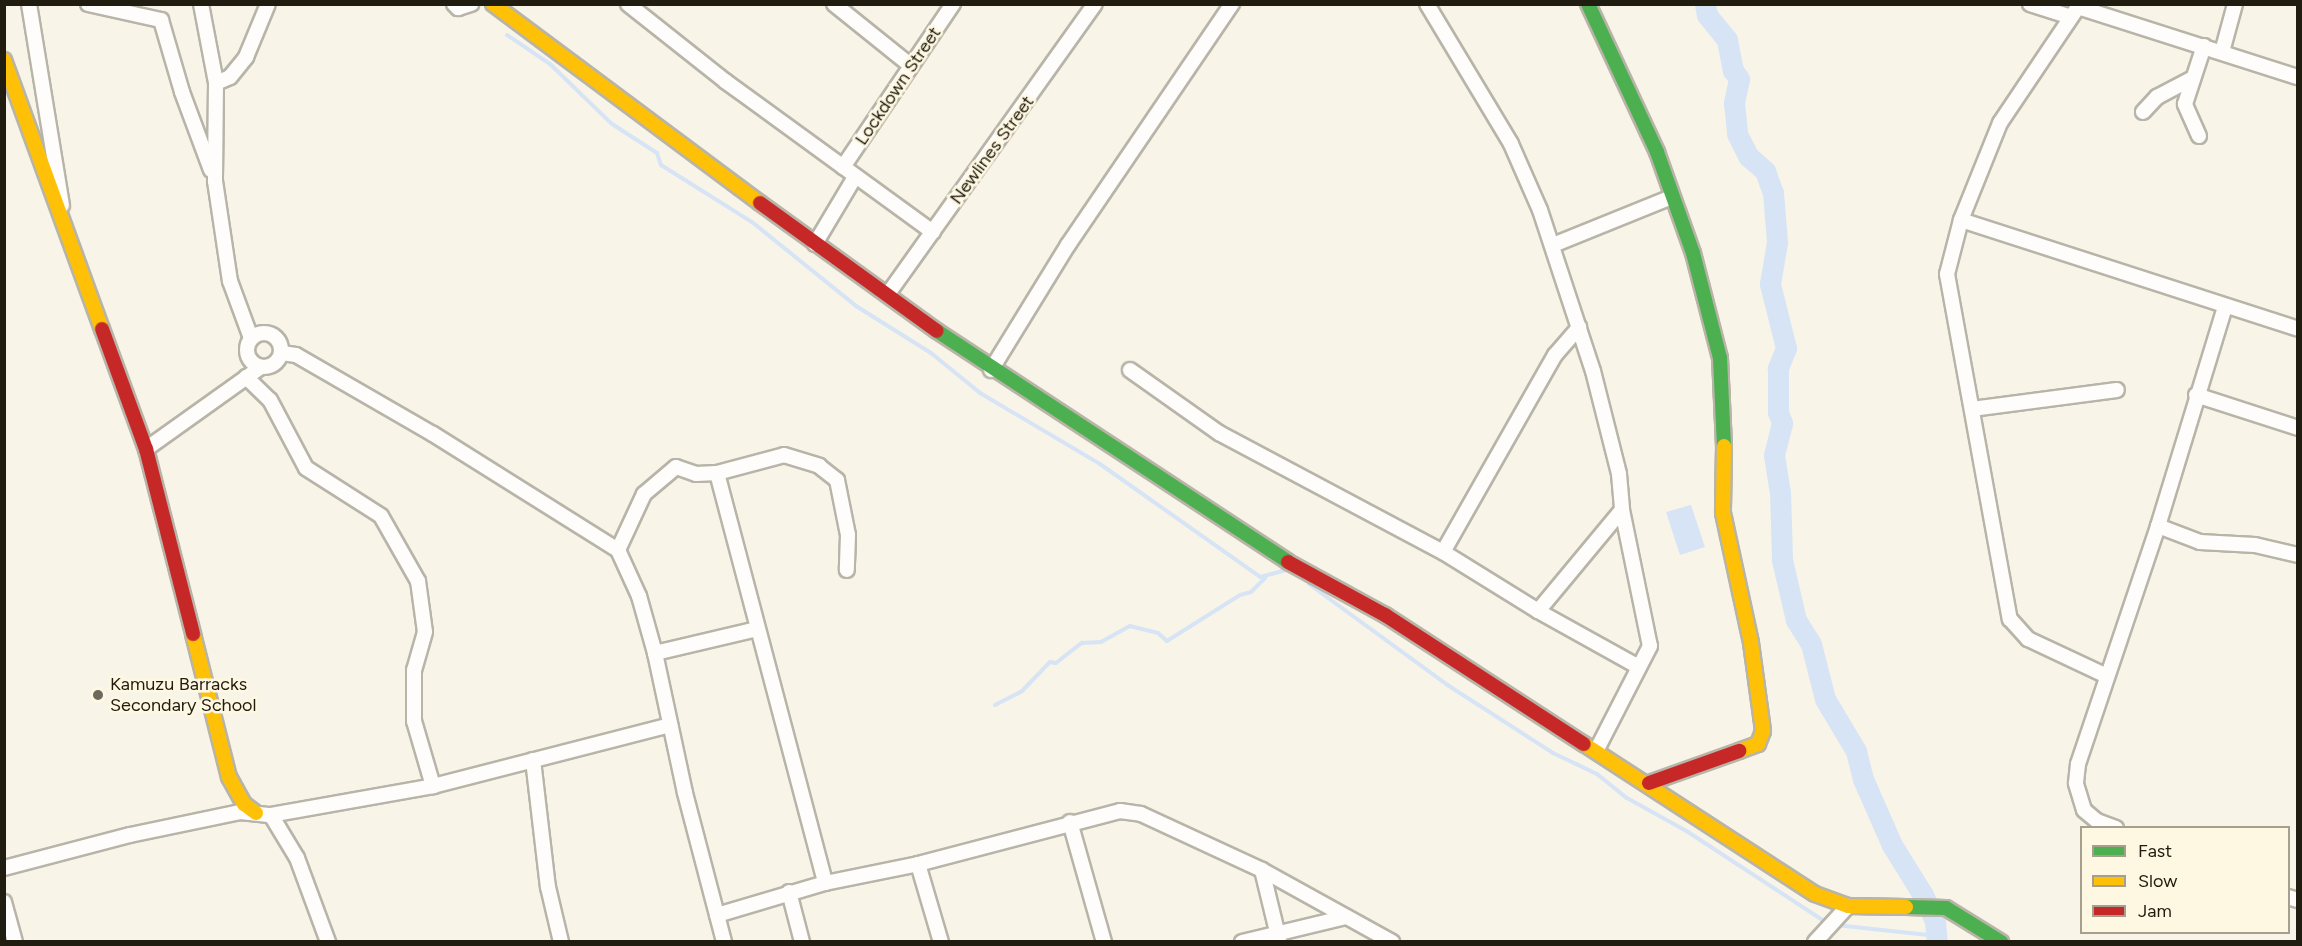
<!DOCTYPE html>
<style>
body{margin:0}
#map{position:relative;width:2302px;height:946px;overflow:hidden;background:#f8f4e8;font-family:Figtree,sans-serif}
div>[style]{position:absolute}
.water>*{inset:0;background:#d7e4f5}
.stream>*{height:4px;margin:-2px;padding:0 2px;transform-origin:2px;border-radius:2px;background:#d7e4f5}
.river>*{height:21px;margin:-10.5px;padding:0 10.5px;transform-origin:10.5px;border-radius:10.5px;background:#d7e4f5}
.roads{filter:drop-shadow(2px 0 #b8b4a8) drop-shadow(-2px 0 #b8b4a8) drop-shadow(0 2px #b8b4a8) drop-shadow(0 -2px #b8b4a8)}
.street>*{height:14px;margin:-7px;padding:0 7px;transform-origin:7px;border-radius:7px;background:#fefdfc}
.street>.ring{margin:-7px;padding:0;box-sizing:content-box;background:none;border:14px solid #fefdfc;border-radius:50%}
.fast>*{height:14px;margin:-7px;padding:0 7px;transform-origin:7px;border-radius:7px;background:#4caf50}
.slow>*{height:14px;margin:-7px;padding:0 7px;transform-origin:7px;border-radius:7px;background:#ffc107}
.jam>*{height:14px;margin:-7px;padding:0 7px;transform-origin:7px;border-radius:7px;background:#c62828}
.dots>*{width:16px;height:16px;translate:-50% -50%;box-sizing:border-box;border:3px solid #fef7e2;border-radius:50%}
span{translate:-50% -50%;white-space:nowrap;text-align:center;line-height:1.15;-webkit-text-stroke:5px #fef7e2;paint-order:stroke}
.street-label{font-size:18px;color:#201c0f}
.poi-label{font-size:18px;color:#201c0f}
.left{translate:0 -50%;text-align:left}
.frame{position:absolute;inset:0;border:6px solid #201c0f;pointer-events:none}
.legend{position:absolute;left:2080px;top:826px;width:210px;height:108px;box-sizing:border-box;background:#fef7e2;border:2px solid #a59f8e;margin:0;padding:8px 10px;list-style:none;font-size:18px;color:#201c0f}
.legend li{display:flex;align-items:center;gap:12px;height:30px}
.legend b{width:30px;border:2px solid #a59f8e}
</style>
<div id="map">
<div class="water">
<div style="clip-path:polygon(1691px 505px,1705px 547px,1680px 555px,1666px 512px)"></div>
</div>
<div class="stream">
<div style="left:507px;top:35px;width:52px;rotate:34deg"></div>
<div style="left:550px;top:64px;width:86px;rotate:44.1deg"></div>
<div style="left:612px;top:124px;width:54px;rotate:32.8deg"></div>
<div style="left:657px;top:153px;width:13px;rotate:72deg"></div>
<div style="left:661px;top:165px;width:107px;rotate:32.1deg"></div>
<div style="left:752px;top:222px;width:134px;rotate:38.9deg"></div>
<div style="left:856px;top:306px;width:89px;rotate:32.1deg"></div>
<div style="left:931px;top:353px;width:63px;rotate:39.2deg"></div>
<div style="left:980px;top:393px;width:139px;rotate:30.6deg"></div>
<div style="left:1100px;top:464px;width:196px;rotate:35.2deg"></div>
<div style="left:1260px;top:577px;width:28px;rotate:-15deg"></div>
<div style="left:1309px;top:584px;width:173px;rotate:36.1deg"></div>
<div style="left:1449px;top:686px;width:124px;rotate:32.8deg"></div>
<div style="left:1553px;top:753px;width:49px;rotate:25.5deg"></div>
<div style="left:1597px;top:774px;width:38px;rotate:39deg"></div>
<div style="left:1627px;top:798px;width:70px;rotate:29.1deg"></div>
<div style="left:1688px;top:832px;width:163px;rotate:33.2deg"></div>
<div style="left:995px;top:705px;width:30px;rotate:-27deg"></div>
<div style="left:1022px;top:691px;width:40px;rotate:-46deg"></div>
<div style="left:1050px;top:662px;width:6px;rotate:9deg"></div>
<div style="left:1056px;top:663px;width:33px;rotate:-38deg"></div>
<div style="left:1082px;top:643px;width:19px;rotate:-3deg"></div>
<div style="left:1101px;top:642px;width:33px;rotate:-29deg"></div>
<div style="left:1130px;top:626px;width:29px;rotate:14deg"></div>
<div style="left:1158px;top:633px;width:12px;rotate:42deg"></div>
<div style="left:1167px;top:641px;width:86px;rotate:-32.2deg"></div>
<div style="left:1240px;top:595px;width:11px;rotate:-15deg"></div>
<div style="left:1251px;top:592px;width:20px;rotate:-45deg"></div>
<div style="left:1836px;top:925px;width:102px;rotate:6.2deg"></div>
</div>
<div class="river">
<div style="left:1705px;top:4px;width:11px;rotate:80deg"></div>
<div style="left:1707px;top:15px;width:32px;rotate:51deg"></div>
<div style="left:1727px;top:40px;width:31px;rotate:79deg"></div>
<div style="left:1733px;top:70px;width:11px;rotate:56deg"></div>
<div style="left:1739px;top:79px;width:25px;rotate:102deg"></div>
<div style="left:1734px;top:103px;width:31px;rotate:84deg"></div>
<div style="left:1737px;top:134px;width:25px;rotate:63deg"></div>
<div style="left:1748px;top:156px;width:23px;rotate:41deg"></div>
<div style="left:1765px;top:171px;width:23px;rotate:70deg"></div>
<div style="left:1773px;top:193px;width:49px;rotate:85.3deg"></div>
<div style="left:1777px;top:242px;width:43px;rotate:99.5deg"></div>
<div style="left:1770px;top:284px;width:66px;rotate:76deg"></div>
<div style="left:1786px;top:348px;width:22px;rotate:112deg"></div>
<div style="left:1778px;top:368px;width:44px;rotate:90deg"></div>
<div style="left:1778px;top:412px;width:12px;rotate:70deg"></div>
<div style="left:1782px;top:423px;width:33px;rotate:104deg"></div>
<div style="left:1774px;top:455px;width:36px;rotate:81deg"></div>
<div style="left:1780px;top:491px;width:69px;rotate:88.3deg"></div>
<div style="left:1782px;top:560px;width:62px;rotate:76.9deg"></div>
<div style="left:1796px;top:620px;width:28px;rotate:58deg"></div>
<div style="left:1811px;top:644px;width:57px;rotate:75.7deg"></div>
<div style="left:1825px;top:699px;width:61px;rotate:59.2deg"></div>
<div style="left:1856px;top:751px;width:29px;rotate:76deg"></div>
<div style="left:1863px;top:779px;width:72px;rotate:66.3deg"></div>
<div style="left:1892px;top:845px;width:59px;rotate:58.2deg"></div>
<div style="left:1923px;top:895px;width:29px;rotate:65deg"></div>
<div style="left:1935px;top:921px;width:21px;rotate:85deg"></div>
</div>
<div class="roads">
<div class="street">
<div style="left:29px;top:4px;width:204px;rotate:80.7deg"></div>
<div style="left:88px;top:4px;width:75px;rotate:12.4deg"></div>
<div style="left:161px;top:20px;width:75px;rotate:73.7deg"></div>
<div style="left:182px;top:92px;width:83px;rotate:69.6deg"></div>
<div style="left:201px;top:4px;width:80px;rotate:79.2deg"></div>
<div style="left:216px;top:83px;width:98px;rotate:90.6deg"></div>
<div style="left:215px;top:181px;width:101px;rotate:81.5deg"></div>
<div style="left:230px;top:281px;width:61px;rotate:69.8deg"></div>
<div style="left:454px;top:4px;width:6px;rotate:45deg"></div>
<div style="left:458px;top:8px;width:14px;rotate:-17deg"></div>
<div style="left:628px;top:4px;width:124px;rotate:38.4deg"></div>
<div style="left:725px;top:81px;width:257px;rotate:36deg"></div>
<div style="left:834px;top:4px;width:97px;rotate:38.8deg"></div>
<div style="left:1427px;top:4px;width:163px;rotate:59deg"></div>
<div style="left:1511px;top:144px;width:72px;rotate:66.3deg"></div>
<div style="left:1540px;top:210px;width:169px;rotate:71.8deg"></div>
<div style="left:1593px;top:371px;width:106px;rotate:75.8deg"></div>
<div style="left:1619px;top:474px;width:36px;rotate:85deg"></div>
<div style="left:1622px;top:510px;width:139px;rotate:78.4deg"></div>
<div style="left:1650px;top:646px;width:118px;rotate:117.2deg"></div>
<div style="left:2030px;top:4px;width:43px;rotate:17.6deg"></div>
<div style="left:2080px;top:4px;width:143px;rotate:123.9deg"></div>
<div style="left:2000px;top:123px;width:105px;rotate:111.9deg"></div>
<div style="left:1961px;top:220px;width:56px;rotate:104.5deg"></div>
<div style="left:1947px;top:274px;width:351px;rotate:79.7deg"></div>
<div style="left:2010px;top:619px;width:27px;rotate:48deg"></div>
<div style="left:2028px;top:639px;width:85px;rotate:25.1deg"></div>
<div style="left:2078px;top:7px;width:231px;rotate:17.7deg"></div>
<div style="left:2222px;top:52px;width:50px;rotate:-74.8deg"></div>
<div style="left:216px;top:83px;width:15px;rotate:-23deg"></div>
<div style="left:230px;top:77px;width:26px;rotate:-51deg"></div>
<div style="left:246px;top:57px;width:57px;rotate:-67.5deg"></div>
<div style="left:2143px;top:112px;width:21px;rotate:-47deg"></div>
<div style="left:2157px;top:97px;width:41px;rotate:-27.8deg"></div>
<div style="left:2199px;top:136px;width:35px;rotate:-114deg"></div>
<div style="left:2185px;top:104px;width:61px;rotate:-71.9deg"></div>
<div style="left:843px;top:167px;width:197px;rotate:-56deg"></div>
<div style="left:1961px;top:220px;width:354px;rotate:17.9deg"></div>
<div style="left:815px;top:244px;width:78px;rotate:-59.2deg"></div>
<div style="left:1553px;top:245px;width:128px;rotate:-22deg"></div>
<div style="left:888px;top:294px;width:356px;rotate:-54.5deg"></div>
<div class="ring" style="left:247px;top:333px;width:20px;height:20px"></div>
<div style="left:282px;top:353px;width:14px;rotate:8deg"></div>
<div style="left:296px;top:355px;width:158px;rotate:30deg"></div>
<div style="left:433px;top:434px;width:218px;rotate:32.1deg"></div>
<div style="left:618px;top:550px;width:51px;rotate:65.5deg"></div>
<div style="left:639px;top:596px;width:59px;rotate:74.3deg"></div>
<div style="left:655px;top:653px;width:143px;rotate:77.9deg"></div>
<div style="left:685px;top:793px;width:154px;rotate:75.3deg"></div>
<div style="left:991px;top:370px;width:147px;rotate:-58.4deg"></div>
<div style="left:1068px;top:245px;width:292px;rotate:-55.8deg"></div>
<div style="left:1130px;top:370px;width:109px;rotate:35.3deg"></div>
<div style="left:1219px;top:433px;width:254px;rotate:28deg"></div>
<div style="left:1443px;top:552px;width:112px;rotate:31.8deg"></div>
<div style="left:1538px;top:611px;width:115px;rotate:29deg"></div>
<div style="left:246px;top:377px;width:33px;rotate:44deg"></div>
<div style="left:270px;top:400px;width:77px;rotate:62.1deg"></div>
<div style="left:306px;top:468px;width:89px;rotate:32.6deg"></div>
<div style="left:381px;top:516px;width:75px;rotate:60.4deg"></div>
<div style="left:418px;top:581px;width:51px;rotate:82.2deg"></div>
<div style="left:425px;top:632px;width:40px;rotate:106deg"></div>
<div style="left:414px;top:670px;width:51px;rotate:90deg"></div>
<div style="left:414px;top:721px;width:68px;rotate:73.7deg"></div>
<div style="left:2196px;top:395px;width:107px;rotate:17.9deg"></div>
<div style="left:1972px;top:409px;width:146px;rotate:-7.5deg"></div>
<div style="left:146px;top:449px;width:141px;rotate:-35.5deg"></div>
<div style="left:717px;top:473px;width:424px;rotate:75.2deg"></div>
<div style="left:2158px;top:526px;width:45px;rotate:20.9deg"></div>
<div style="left:2200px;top:542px;width:55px;rotate:3.1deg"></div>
<div style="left:2255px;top:545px;width:44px;rotate:13.1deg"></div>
<div style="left:618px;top:550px;width:62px;rotate:-65.1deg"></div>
<div style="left:644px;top:494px;width:42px;rotate:-40.2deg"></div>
<div style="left:676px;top:467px;width:21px;rotate:19deg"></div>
<div style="left:696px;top:474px;width:21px;rotate:-3deg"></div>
<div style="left:717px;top:473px;width:69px;rotate:-15deg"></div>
<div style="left:784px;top:455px;width:37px;rotate:17deg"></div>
<div style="left:819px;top:466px;width:23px;rotate:38deg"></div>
<div style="left:837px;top:480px;width:56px;rotate:78.7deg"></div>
<div style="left:848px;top:535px;width:35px;rotate:92deg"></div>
<div style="left:1443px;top:552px;width:227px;rotate:-60.4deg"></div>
<div style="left:1555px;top:355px;width:37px;rotate:-49deg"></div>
<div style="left:1538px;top:611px;width:131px;rotate:-50.3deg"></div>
<div style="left:655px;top:653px;width:105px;rotate:-13.2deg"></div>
<div style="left:533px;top:760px;width:128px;rotate:83.3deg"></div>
<div style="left:548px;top:887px;width:57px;rotate:76.7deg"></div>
<div style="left:271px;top:815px;width:165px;rotate:-10.1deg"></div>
<div style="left:433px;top:786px;width:245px;rotate:-14.4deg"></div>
<div style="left:1070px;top:822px;width:125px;rotate:74.2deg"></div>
<div style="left:2116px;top:828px;width:20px;rotate:-160deg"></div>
<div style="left:2097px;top:821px;width:17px;rotate:-140deg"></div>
<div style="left:2084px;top:810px;width:28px;rotate:-107deg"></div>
<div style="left:2076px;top:783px;width:19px;rotate:-84deg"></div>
<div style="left:2078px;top:764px;width:251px;rotate:-71.4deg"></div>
<div style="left:2158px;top:526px;width:229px;rotate:-73deg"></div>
<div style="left:918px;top:864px;width:81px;rotate:73.6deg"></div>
<div style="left:4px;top:868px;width:130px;rotate:-14.7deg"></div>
<div style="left:130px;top:835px;width:112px;rotate:-11.8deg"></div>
<div style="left:240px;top:812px;width:31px;rotate:6deg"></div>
<div style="left:271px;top:815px;width:50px;rotate:58.8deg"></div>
<div style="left:297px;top:858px;width:90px;rotate:69.7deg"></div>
<div style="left:1262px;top:870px;width:72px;rotate:76.3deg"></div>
<div style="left:789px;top:892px;width:52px;rotate:75.4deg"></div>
<div style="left:2288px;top:897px;width:10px;rotate:17deg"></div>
<div style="left:4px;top:902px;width:41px;rotate:74.6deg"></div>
<div style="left:717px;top:915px;width:113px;rotate:-16.5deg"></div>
<div style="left:825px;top:883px;width:95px;rotate:-11.5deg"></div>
<div style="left:918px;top:864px;width:209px;rotate:-14.7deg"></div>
<div style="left:1120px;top:811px;width:21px;rotate:8deg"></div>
<div style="left:1141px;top:814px;width:133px;rotate:24.8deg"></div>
<div style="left:1262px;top:870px;width:149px;rotate:29deg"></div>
<div style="left:1242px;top:942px;width:107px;rotate:-13.5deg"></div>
<div style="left:1815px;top:942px;width:49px;rotate:-47.5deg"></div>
</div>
<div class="fast">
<div style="left:1588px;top:4px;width:163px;rotate:65deg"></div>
<div style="left:1657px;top:152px;width:107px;rotate:70.4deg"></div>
<div style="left:1693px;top:253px;width:108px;rotate:75.6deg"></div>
<div style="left:1720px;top:358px;width:88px;rotate:87.4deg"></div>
<div style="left:937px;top:331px;width:420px;rotate:33.3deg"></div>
<div style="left:1906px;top:907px;width:40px;rotate:1.4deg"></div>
<div style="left:1946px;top:908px;width:65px;rotate:31.7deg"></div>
</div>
<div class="slow">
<div style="left:493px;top:4px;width:333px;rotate:36.7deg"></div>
<div style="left:4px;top:60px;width:286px;rotate:70deg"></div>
<div style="left:1724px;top:446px;width:67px;rotate:90.9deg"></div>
<div style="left:1723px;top:513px;width:133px;rotate:77.8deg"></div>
<div style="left:1751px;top:643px;width:89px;rotate:82.2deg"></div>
<div style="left:1763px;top:731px;width:14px;rotate:111deg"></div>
<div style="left:1758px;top:744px;width:20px;rotate:160deg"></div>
<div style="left:193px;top:634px;width:147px;rotate:75.9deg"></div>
<div style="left:229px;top:777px;width:31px;rotate:61deg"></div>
<div style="left:244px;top:804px;width:15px;rotate:37deg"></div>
<div style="left:1584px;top:744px;width:275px;rotate:33deg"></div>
<div style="left:1815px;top:894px;width:35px;rotate:20deg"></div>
<div style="left:1848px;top:906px;width:58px;rotate:1deg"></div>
</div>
<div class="jam">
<div style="left:760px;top:203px;width:218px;rotate:35.9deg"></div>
<div style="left:102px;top:329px;width:128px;rotate:69.9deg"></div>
<div style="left:146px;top:449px;width:191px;rotate:75.7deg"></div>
<div style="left:1288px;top:562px;width:111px;rotate:28.7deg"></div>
<div style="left:1385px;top:615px;width:237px;rotate:33deg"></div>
<div style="left:1649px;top:783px;width:96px;rotate:-19.6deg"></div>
</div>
</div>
<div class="dots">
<div style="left:98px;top:695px;background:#6c685b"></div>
</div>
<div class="street-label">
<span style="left:898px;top:86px;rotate:-56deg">Lockdown Street</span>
<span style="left:992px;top:150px;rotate:-54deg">Newlines Street</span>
</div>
<div class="poi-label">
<span class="left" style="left:110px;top:695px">Kamuzu Barracks<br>Secondary School</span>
</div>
<div class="frame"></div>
<ul class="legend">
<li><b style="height:8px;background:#4caf50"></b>Fast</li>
<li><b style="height:8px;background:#ffc107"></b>Slow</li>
<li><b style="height:8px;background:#c62828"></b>Jam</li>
</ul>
</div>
